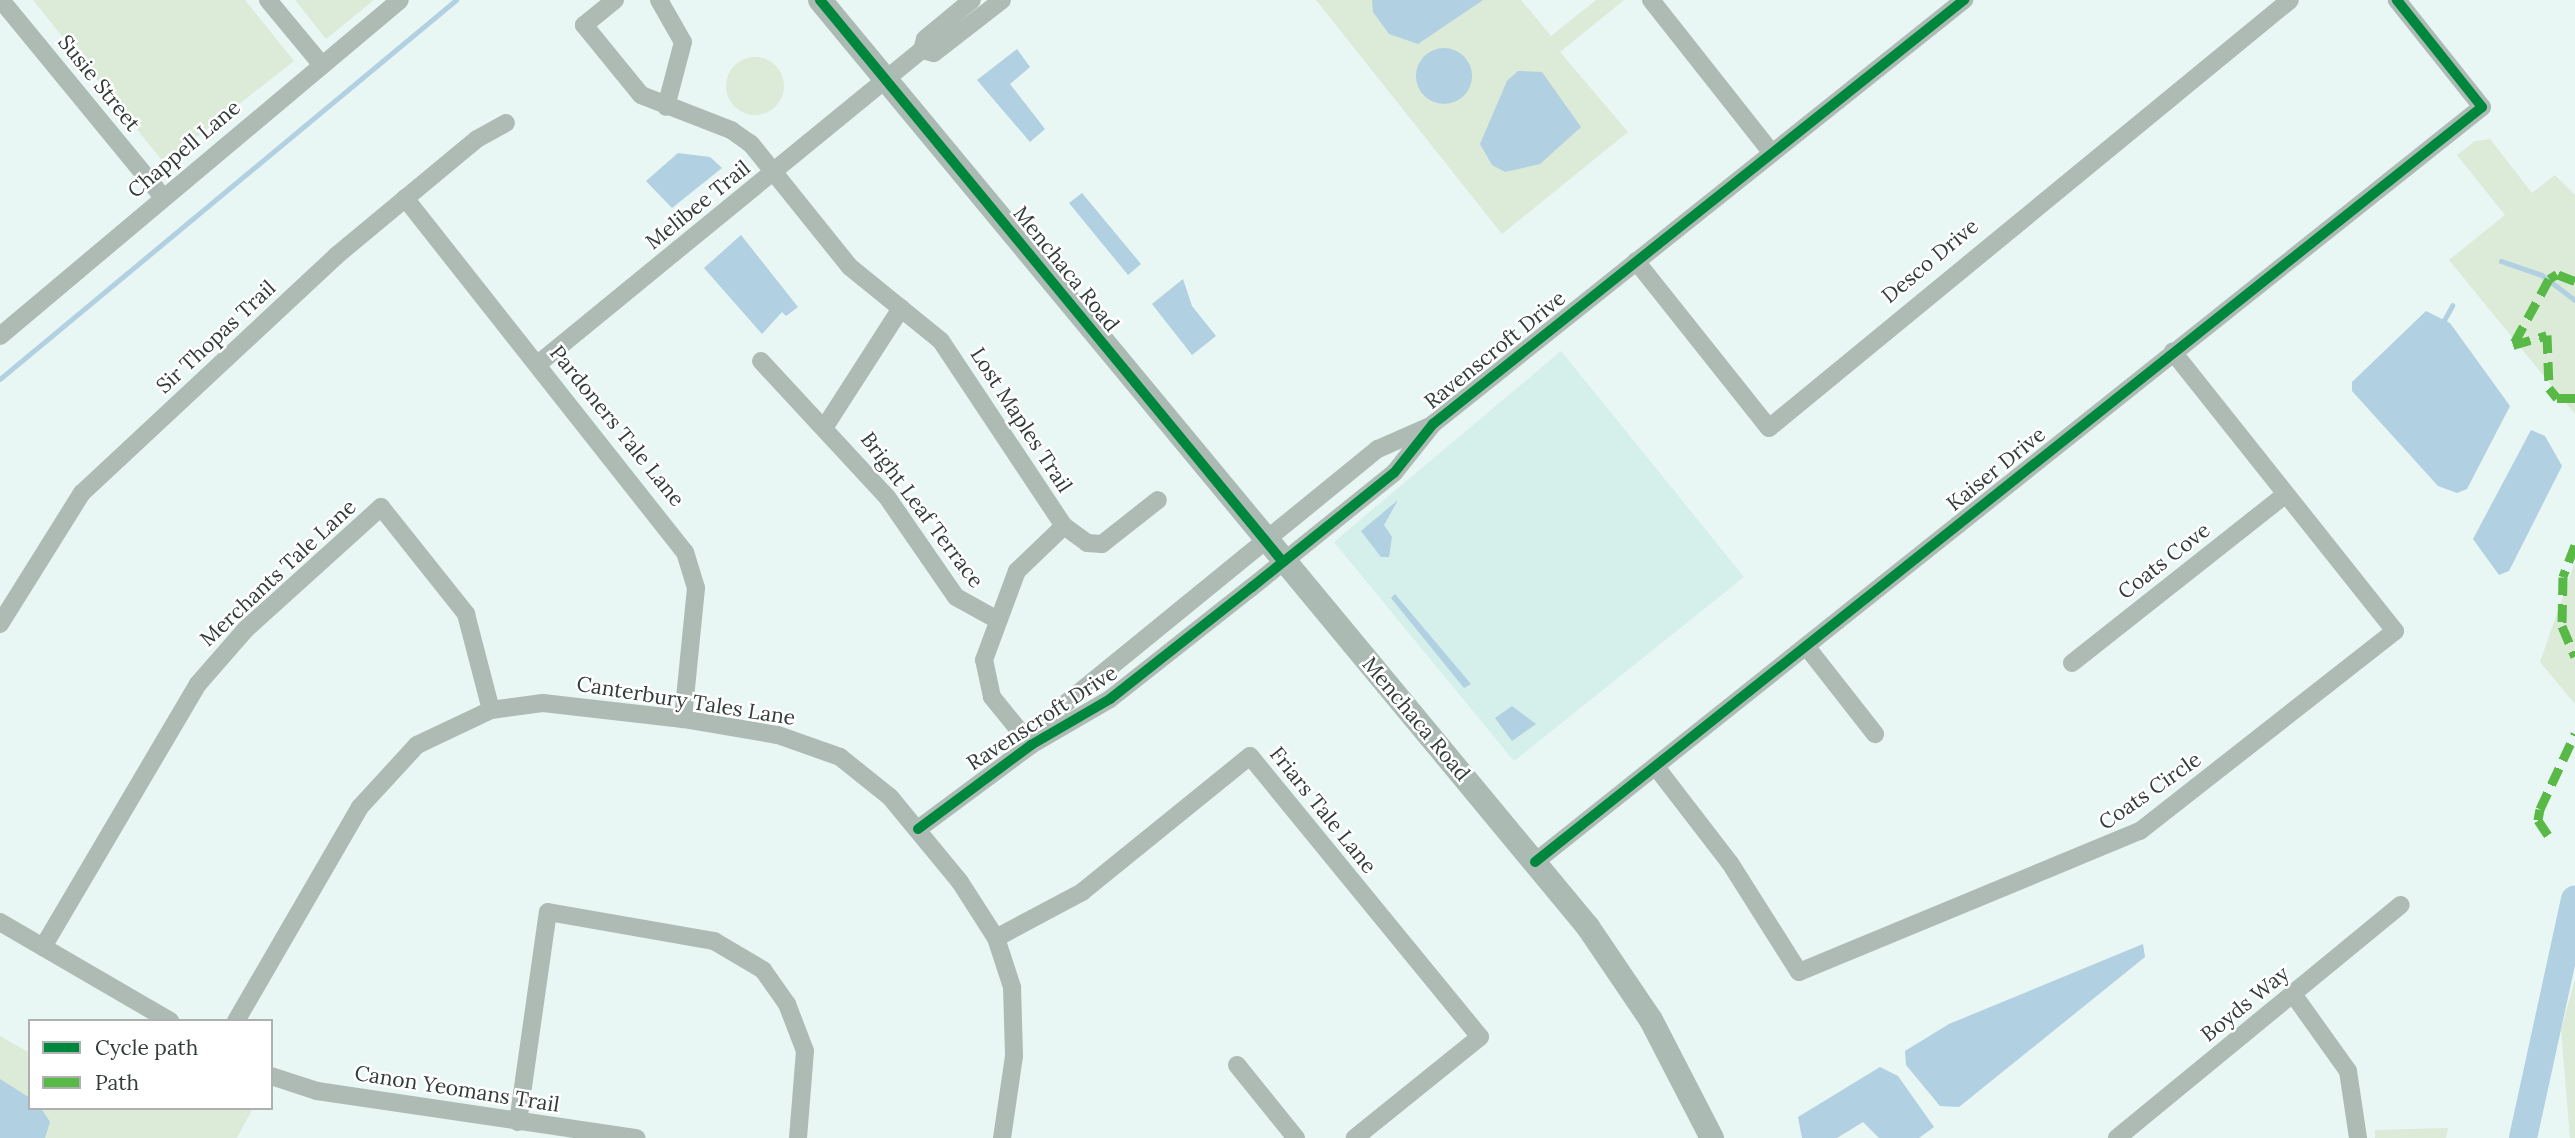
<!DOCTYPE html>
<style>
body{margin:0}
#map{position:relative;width:2575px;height:1138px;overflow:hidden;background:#e8f6f4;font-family:Lora,serif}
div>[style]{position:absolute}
.built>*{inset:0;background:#d5efeb}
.green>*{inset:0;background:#dcead8}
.round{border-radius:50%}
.water>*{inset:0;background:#b1d0e1}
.stream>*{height:4.5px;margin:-2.25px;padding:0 2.25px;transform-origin:2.25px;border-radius:2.25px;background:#b1d0e1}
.river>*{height:28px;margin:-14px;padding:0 14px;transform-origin:14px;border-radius:14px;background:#b1d0e1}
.minor>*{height:18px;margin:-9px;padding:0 9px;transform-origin:9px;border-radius:9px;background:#aebbb5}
.secondary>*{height:24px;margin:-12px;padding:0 12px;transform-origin:12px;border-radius:12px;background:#acbab4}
.quiet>*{height:9px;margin-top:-4.5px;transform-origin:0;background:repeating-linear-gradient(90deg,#58b947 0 18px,transparent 0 27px)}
.cycleway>*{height:10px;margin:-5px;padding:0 5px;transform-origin:5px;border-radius:5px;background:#00873e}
span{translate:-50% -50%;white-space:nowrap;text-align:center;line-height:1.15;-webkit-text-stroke:5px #fff;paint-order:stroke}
.street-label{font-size:21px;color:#323c3a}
.legend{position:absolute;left:28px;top:1019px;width:245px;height:91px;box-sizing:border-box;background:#fff;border:2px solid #adb1b0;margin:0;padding:9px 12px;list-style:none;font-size:21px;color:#323c3a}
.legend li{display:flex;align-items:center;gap:14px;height:35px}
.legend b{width:35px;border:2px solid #adb1b0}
</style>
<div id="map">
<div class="built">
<div style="clip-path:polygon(1561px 351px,1744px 577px,1514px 761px,1334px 542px)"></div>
</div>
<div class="green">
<div style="clip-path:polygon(33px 0,245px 0,294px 61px,164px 163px)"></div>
<div style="clip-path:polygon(295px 0,374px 0,326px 39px)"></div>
<div style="clip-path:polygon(1316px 0,1521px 0,1551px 36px,1596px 0,1624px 0,1560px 52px,1628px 132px,1502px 234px)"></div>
<div class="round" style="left:726px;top:57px;width:58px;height:58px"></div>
<div style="clip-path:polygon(2490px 139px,2532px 193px,2555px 175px,2575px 195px,2575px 414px,2449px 260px,2505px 215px,2457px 155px,2475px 141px)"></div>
<div style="clip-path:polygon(2575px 562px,2575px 704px,2540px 662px)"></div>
<div style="clip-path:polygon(2575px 979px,2575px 1138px,2570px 1138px,2561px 1030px)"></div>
<div style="clip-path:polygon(0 1036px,30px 1053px,30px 1108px,253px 1108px,237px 1138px,0 1138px)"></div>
<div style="clip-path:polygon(2448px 1128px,2446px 1138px,2375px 1138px,2375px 1130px)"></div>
</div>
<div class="water">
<div style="clip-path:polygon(1372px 0,1483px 0,1418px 44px,1389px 34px,1373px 12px)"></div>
<div class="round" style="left:1416px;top:48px;width:56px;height:56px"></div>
<div style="clip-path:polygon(1017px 49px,1030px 67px,1010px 84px,1045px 129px,1030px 142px,977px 80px)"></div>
<div style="clip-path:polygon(1518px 71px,1542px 72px,1581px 127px,1540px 164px,1505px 172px,1492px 165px,1480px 144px,1507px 81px)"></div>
<div style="clip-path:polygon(678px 153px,710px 157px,722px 168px,672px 208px,646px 181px)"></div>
<div style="clip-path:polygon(1082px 193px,1141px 264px,1128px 275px,1069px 203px)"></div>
<div style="clip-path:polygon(741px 235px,798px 307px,786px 316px,782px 312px,762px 334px,704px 268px)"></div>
<div style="clip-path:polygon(1183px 279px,1192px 306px,1216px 336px,1192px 355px,1152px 304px)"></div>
<div style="clip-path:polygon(2426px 311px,2450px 323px,2510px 406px,2467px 489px,2457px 493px,2438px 486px,2352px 391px,2352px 382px)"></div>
<div style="clip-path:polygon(2531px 430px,2545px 436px,2562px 466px,2509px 571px,2499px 575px,2473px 539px)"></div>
<div style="clip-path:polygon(1398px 500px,1384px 525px,1392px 537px,1389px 557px,1381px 557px,1361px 531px)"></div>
<div style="clip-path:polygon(1395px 594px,1471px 684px,1464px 688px,1391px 598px)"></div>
<div style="clip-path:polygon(1512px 706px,1536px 724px,1512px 741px,1495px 718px)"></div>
<div style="clip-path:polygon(2143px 944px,2145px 957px,1959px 1107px,1940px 1106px,1906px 1065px,1905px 1051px,1949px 1024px)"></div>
<div style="clip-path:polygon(1880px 1067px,1898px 1076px,1934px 1127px,1919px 1138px,1879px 1138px,1863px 1122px,1837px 1138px,1802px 1138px,1798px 1117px)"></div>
<div style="clip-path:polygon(0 1079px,30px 1098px,30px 1108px,41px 1108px,50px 1122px,45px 1138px,0 1138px)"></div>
</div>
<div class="stream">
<div style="left:2501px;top:261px;width:43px;rotate:18.9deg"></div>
<div style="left:2542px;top:275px;width:41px;rotate:37.1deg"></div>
<div style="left:2442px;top:324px;width:21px;rotate:-61deg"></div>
<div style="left:0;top:379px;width:593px;rotate:-39.73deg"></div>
</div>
<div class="river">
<div style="left:2523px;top:1138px;width:244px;rotate:-77.7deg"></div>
</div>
<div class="minor">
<div style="left:1px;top:0;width:254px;rotate:50.6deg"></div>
<div style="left:268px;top:0;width:85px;rotate:50.3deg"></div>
<div style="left:615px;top:0;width:40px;rotate:141deg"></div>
<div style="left:584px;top:25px;width:90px;rotate:50.8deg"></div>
<div style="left:641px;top:95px;width:97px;rotate:21.3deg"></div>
<div style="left:731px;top:130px;width:24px;rotate:35deg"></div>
<div style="left:751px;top:144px;width:158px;rotate:51.2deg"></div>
<div style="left:850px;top:267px;width:117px;rotate:39.1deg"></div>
<div style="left:941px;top:341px;width:222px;rotate:56.4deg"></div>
<div style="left:1064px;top:526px;width:29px;rotate:36deg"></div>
<div style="left:1087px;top:543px;width:15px;rotate:4deg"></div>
<div style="left:1102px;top:544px;width:71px;rotate:-38.2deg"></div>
<div style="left:659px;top:0;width:48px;rotate:60.3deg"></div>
<div style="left:683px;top:42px;width:67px;rotate:104.7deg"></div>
<div style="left:1651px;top:0;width:195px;rotate:51.7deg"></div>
<div style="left:922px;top:50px;width:12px;rotate:14deg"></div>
<div style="left:934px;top:53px;width:86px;rotate:-37.9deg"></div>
<div style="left:405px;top:198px;width:451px;rotate:51.7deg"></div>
<div style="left:685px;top:552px;width:38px;rotate:73deg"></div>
<div style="left:696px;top:588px;width:132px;rotate:95.7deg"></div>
<div style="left:1636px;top:261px;width:213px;rotate:51.5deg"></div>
<div style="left:1769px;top:428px;width:674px;rotate:-39.4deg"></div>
<div style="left:0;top:336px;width:522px;rotate:-40.03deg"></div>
<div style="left:761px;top:361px;width:185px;rotate:47.2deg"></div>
<div style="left:887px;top:497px;width:121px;rotate:55.4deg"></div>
<div style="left:956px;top:597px;width:43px;rotate:28.9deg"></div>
<div style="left:538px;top:364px;width:496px;rotate:-39.3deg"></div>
<div style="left:922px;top:50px;width:11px;rotate:-75deg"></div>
<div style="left:925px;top:39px;width:61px;rotate:-39.7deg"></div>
<div style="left:826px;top:425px;width:139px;rotate:-57.3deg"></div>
<div style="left:0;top:624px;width:155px;rotate:-58deg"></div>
<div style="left:82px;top:493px;width:347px;rotate:-43deg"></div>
<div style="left:336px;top:256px;width:183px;rotate:-39.7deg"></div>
<div style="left:477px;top:139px;width:33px;rotate:-29deg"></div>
<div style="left:1806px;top:646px;width:112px;rotate:51.9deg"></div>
<div style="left:2072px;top:663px;width:271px;rotate:-38.3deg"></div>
<div style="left:1035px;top:740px;width:41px;rotate:-52deg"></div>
<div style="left:1060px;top:708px;width:410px;rotate:-39.2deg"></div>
<div style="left:1378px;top:449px;width:57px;rotate:-23.9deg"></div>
<div style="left:1031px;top:745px;width:62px;rotate:-129.1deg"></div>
<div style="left:992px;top:697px;width:38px;rotate:-102deg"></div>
<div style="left:984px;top:660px;width:95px;rotate:-69.7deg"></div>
<div style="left:1017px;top:571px;width:65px;rotate:-43.8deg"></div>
<div style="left:1656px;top:767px;width:121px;rotate:52.4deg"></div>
<div style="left:1730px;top:863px;width:129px;rotate:57.7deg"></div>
<div style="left:1799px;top:972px;width:369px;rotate:-22.5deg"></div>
<div style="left:2140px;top:831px;width:324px;rotate:-38.1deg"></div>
<div style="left:2395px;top:631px;width:357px;rotate:-128.5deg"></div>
<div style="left:918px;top:829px;width:141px;rotate:-36.6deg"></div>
<div style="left:1031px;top:745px;width:91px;rotate:-30.2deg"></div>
<div style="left:1110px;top:699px;width:181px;rotate:-38.3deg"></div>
<div style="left:1252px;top:587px;width:182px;rotate:-38.8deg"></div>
<div style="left:1394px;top:473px;width:63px;rotate:-51.5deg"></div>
<div style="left:1433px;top:424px;width:680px;rotate:-38.61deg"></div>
<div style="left:1535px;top:862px;width:1211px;rotate:-38.56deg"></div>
<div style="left:2482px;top:107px;width:137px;rotate:-128.5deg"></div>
<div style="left:0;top:922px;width:197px;rotate:30.2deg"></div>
<div style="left:996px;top:938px;width:98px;rotate:-28.1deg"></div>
<div style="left:1082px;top:892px;width:216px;rotate:-39deg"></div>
<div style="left:1250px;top:756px;width:363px;rotate:50.7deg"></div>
<div style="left:1480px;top:1037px;width:161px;rotate:141.1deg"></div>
<div style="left:43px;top:947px;width:305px;rotate:-59.5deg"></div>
<div style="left:198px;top:684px;width:73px;rotate:-48.9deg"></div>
<div style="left:246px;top:629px;width:182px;rotate:-42.1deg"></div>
<div style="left:381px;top:507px;width:137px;rotate:51.5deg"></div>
<div style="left:466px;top:614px;width:99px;rotate:75.4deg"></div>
<div style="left:2293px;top:994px;width:95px;rotate:54.5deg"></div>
<div style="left:2348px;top:1071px;width:68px;rotate:81.5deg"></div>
<div style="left:236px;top:1021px;width:247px;rotate:-59.9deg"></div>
<div style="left:360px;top:807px;width:84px;rotate:-47.4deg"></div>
<div style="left:417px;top:745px;width:82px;rotate:-25.3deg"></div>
<div style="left:491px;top:710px;width:52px;rotate:-7.7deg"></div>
<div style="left:543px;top:703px;width:141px;rotate:6.5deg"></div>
<div style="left:683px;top:719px;width:96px;rotate:9.6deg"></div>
<div style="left:778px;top:735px;width:66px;rotate:19.5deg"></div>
<div style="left:840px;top:757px;width:64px;rotate:38.7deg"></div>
<div style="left:890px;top:797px;width:110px;rotate:50.5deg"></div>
<div style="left:960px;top:882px;width:67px;rotate:57.3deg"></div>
<div style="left:996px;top:938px;width:52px;rotate:71.9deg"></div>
<div style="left:1012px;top:987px;width:69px;rotate:88.3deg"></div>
<div style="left:1014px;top:1056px;width:83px;rotate:98.3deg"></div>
<div style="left:1237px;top:1065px;width:94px;rotate:51.1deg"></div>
<div style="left:271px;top:1076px;width:48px;rotate:18.1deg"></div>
<div style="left:317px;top:1091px;width:323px;rotate:8.4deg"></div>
<div style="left:518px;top:1122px;width:212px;rotate:-81.9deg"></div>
<div style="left:548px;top:912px;width:169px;rotate:9.9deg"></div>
<div style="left:714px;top:941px;width:57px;rotate:30.6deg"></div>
<div style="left:763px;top:970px;width:42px;rotate:54.8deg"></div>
<div style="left:787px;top:1004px;width:50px;rotate:69deg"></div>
<div style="left:805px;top:1051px;width:87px;rotate:94.6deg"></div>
<div style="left:2117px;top:1138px;width:367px;rotate:-39.4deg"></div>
</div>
<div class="secondary">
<div style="left:820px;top:0;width:1204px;rotate:50.36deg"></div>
<div style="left:1588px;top:927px;width:112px;rotate:55.9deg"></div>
<div style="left:1651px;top:1020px;width:133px;rotate:62.7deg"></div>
</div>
<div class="quiet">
<div style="left:2575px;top:281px;width:19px;rotate:-159deg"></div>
<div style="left:2557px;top:274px;width:9px;rotate:148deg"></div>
<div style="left:2549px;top:279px;width:75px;rotate:118.6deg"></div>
<div style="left:2513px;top:345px;width:35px;rotate:-16deg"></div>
<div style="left:2547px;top:335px;width:53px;rotate:87.8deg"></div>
<div style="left:2549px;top:388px;width:13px;rotate:51deg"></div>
<div style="left:2557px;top:398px;width:18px"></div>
<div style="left:2575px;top:545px;width:34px;rotate:111deg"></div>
<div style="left:2563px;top:577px;width:49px;rotate:91.2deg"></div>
<div style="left:2562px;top:626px;width:33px;rotate:67deg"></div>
<div style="left:2548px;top:835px;width:18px;rotate:-124deg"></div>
<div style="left:2538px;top:820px;width:11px;rotate:-80deg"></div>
<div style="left:2540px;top:809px;width:83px;rotate:-65deg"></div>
</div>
<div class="cycleway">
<div style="left:820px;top:0;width:728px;rotate:50.52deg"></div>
<div style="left:918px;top:829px;width:141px;rotate:-36.6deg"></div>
<div style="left:1031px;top:745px;width:91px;rotate:-30.2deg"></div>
<div style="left:1110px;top:699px;width:181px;rotate:-38.3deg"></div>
<div style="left:1252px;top:587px;width:182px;rotate:-38.8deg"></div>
<div style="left:1394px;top:473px;width:63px;rotate:-51.5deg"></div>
<div style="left:1433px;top:424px;width:680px;rotate:-38.61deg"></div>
<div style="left:1535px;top:862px;width:1211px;rotate:-38.56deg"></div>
<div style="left:2482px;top:107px;width:137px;rotate:-128.5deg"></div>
</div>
<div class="street-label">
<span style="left:99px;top:83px;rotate:51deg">Susie Street</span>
<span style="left:184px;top:149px;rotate:-40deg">Chappell Lane</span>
<span style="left:698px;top:205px;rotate:-39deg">Melibee Trail</span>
<span style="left:1930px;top:261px;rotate:-40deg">Desco Drive</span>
<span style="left:1066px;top:269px;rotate:51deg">Menchaca Road</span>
<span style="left:216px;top:337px;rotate:-43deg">Sir Thopas Trail</span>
<span style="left:1495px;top:350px;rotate:-39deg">Ravenscroft Drive</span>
<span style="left:1021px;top:420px;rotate:57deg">Lost Maples Trail</span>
<span style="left:617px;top:426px;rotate:51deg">Pardoners Tale Lane</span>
<span style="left:1996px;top:469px;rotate:-39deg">Kaiser Drive</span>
<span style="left:922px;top:510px;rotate:53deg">Bright Leaf Terrace</span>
<span style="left:2164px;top:561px;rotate:-38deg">Coats Cove</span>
<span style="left:278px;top:573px;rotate:-43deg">Merchants Tale Lane</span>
<span style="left:686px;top:701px;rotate:9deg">Canterbury Tales Lane</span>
<span style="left:1042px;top:718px;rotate:-33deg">Ravenscroft Drive</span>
<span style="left:1416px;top:719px;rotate:50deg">Menchaca Road</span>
<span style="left:2150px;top:791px;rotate:-35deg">Coats Circle</span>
<span style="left:1323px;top:810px;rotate:51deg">Friars Tale Lane</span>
<span style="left:2245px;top:1004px;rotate:-39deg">Boyds Way</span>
<span style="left:457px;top:1089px;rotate:9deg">Canon Yeomans Trail</span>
</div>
<ul class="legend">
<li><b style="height:9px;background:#00873e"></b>Cycle path</li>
<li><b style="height:9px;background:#58b947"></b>Path</li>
</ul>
</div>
